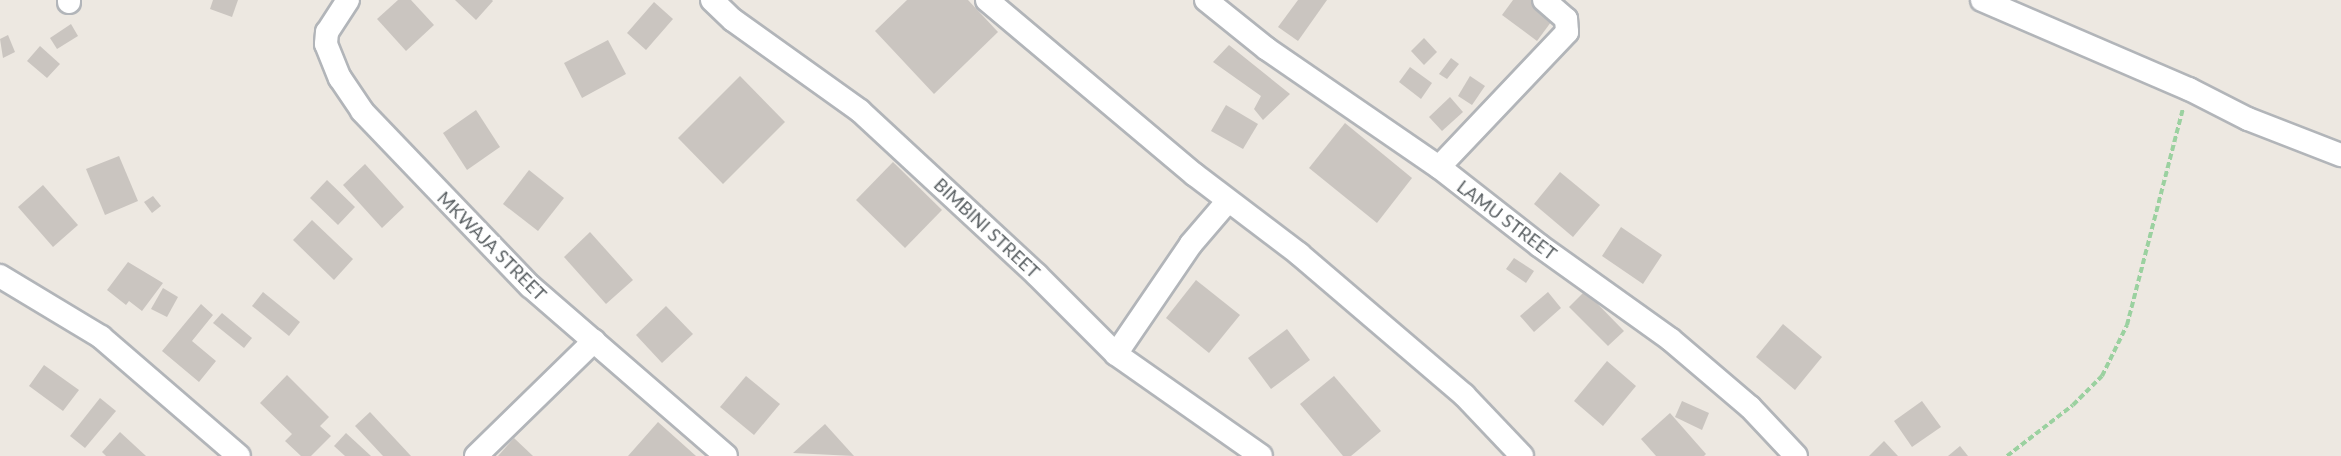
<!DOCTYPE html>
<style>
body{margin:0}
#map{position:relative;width:2341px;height:456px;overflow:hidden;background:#ede8e1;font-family:Lato,sans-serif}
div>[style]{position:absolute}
.building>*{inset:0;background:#cac5c0}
.path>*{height:4px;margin-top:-2px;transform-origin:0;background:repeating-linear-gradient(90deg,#9bd1a0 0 6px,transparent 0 9px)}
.roads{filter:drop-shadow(2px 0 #b2b5b9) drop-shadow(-2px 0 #b2b5b9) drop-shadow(0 2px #b2b5b9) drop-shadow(0 -2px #b2b5b9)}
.minor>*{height:22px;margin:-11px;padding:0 11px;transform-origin:11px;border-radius:11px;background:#fff}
span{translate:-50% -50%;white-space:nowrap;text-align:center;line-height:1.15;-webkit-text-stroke:5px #fff;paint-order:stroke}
.street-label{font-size:18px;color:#595f62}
</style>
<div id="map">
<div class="building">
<div style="clip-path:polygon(213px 0,238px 0,232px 17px,210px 9px)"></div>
<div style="clip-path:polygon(398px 0,411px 0,434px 25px,406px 51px,377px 19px)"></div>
<div style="clip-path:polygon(455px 0,492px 0,493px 1px,476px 20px)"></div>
<div style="clip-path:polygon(907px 0,968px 0,998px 32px,934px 94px,875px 31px)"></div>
<div style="clip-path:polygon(1298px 0,1327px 0,1298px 41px,1278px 27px)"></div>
<div style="clip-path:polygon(1513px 0,1531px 0,1554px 18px,1537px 41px,1502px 15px)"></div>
<div style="clip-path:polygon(654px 2px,673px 19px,646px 50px,627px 33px)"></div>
<div style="clip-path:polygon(71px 24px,78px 36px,57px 49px,50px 38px)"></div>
<div style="clip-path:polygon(8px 35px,15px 52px,3px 58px,0 39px)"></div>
<div style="clip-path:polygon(1424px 38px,1437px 52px,1424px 65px,1411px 51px)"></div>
<div style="clip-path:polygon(608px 40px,626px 74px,582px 98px,564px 63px)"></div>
<div style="clip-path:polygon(1229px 45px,1290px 94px,1263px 120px,1254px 109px,1261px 96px,1213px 62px)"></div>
<div style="clip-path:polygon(40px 46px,60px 64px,47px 78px,27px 61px)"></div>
<div style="clip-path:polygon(1451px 58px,1459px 64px,1447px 79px,1439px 74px)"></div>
<div style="clip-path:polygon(1410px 67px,1432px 83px,1421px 99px,1399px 82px)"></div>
<div style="clip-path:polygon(740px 76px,785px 122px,723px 184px,678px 138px)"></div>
<div style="clip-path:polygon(1470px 76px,1485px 86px,1472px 105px,1458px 96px)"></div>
<div style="clip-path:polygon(1450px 97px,1463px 112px,1442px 131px,1429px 117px)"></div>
<div style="clip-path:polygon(1226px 105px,1258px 124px,1243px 149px,1211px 131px)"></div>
<div style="clip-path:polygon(476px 110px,500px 147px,467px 170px,443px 133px)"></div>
<div style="clip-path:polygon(1345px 123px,1412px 178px,1377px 223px,1309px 168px)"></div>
<div style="clip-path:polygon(119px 156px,138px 201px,105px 215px,86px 169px)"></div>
<div style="clip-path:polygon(893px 162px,942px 210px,905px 248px,856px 200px)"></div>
<div style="clip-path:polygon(365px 164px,404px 207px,382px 228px,343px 185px)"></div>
<div style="clip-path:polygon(529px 170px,564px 198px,538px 231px,503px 204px)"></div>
<div style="clip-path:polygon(1560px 172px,1600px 205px,1573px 237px,1534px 204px)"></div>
<div style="clip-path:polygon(327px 180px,355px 207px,338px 225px,310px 198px)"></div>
<div style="clip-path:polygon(43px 185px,78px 225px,53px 247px,18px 207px)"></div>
<div style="clip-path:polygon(153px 196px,161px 206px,152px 213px,144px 202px)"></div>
<div style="clip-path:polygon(312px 220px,353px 259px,334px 280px,293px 240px)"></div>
<div style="clip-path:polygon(1621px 227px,1662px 255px,1643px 284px,1602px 256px)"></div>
<div style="clip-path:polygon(590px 232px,633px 280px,606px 304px,564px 257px)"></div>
<div style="clip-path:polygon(1514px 258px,1534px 271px,1526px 283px,1506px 269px)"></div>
<div style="clip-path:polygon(128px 262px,163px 283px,142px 311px,129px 301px,126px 305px,107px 290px)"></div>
<div style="clip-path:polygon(1196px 280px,1240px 315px,1209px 353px,1166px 318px)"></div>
<div style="clip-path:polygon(163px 288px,178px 297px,167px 317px,151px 309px)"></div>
<div style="clip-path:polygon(1585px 291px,1624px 331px,1608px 346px,1569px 307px)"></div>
<div style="clip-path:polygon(263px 292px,300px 322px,289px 336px,252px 306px)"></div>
<div style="clip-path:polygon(1548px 292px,1561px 308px,1534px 332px,1520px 316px)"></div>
<div style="clip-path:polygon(201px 304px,213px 315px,192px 341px,216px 361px,199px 382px,162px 351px)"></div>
<div style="clip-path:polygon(666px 306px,693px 334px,662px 363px,636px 335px)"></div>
<div style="clip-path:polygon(222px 313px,252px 338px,244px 348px,213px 323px)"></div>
<div style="clip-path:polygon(1783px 324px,1822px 357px,1795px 390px,1756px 357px)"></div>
<div style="clip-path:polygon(1287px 329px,1310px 360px,1271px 389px,1248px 358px)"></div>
<div style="clip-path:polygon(1607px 361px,1636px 386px,1603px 426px,1574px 401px)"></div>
<div style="clip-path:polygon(44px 365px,79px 390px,63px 411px,29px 386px)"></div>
<div style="clip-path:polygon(287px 375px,329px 417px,320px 426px,331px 436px,311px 456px,301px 456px,285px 441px,292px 434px,260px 403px)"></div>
<div style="clip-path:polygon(746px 376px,780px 404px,754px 435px,720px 407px)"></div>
<div style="clip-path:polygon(1334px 376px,1381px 431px,1351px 456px,1343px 456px,1300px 404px)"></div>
<div style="clip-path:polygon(100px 398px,116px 411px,85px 448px,70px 436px)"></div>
<div style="clip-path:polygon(1682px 401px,1709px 413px,1702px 430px,1675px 417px)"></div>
<div style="clip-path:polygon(1922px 401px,1941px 427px,1912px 447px,1894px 421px)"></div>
<div style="clip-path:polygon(370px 412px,411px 456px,383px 456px,355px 426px)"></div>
<div style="clip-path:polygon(1670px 413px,1706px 454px,1704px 456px,1656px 456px,1641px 439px)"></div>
<div style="clip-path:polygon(658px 422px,696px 456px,628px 456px)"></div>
<div style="clip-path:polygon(825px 424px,854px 456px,793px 453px)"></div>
<div style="clip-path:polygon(120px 432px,146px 456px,106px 456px,102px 452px)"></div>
<div style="clip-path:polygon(346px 433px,371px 456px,345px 456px,334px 446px)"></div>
<div style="clip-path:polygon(514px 438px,533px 456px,498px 456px)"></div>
<div style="clip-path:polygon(1884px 441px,1898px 456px,1869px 456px)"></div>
<div style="clip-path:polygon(1960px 446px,1968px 456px,1948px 456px)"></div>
</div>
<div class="path">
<div style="left:2007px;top:456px;width:83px;rotate:-37.7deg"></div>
<div style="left:2073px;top:405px;width:41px;rotate:-45deg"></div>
<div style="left:2102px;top:376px;width:57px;rotate:-63.9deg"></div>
<div style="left:2127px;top:325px;width:223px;rotate:-75.5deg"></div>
</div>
<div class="roads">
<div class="minor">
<div style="left:348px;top:0;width:38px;rotate:123deg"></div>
<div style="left:327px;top:32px;width:12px;rotate:95deg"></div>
<div style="left:326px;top:44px;width:37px;rotate:68deg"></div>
<div style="left:340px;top:78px;width:40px;rotate:56deg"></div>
<div style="left:362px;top:111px;width:243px;rotate:46.2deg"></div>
<div style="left:530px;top:286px;width:259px;rotate:40.9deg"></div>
<div style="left:712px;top:0;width:29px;rotate:44deg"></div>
<div style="left:733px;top:20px;width:156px;rotate:35.6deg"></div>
<div style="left:860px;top:111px;width:241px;rotate:42.8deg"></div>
<div style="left:1037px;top:275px;width:112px;rotate:45deg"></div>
<div style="left:1116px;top:354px;width:177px;rotate:35.1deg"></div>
<div style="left:987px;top:0;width:272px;rotate:40.1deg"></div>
<div style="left:1195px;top:175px;width:131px;rotate:37.2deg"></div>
<div style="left:1299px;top:254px;width:217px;rotate:40.5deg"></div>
<div style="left:1464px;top:395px;width:84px;rotate:46.4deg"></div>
<div style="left:1206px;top:0;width:78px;rotate:38.8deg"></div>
<div style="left:1267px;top:49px;width:209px;rotate:34.5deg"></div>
<div style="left:1439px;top:167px;width:128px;rotate:38deg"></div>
<div style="left:1540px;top:246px;width:160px;rotate:35.6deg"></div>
<div style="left:1670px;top:339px;width:105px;rotate:40.4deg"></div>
<div style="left:1750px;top:407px;width:67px;rotate:46.8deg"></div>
<div style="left:1982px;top:0;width:225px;rotate:23.3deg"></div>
<div style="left:2189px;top:89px;width:66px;rotate:27deg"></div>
<div style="left:2248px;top:119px;width:100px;rotate:21.2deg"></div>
<div style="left:69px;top:2px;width:2px;rotate:-90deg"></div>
<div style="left:1439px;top:167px;width:186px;rotate:-46.5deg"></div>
<div style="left:1567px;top:32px;width:13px;rotate:-94deg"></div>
<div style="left:1566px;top:19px;width:29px;rotate:-139deg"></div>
<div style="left:0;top:276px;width:118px;rotate:31.1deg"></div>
<div style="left:101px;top:337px;width:182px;rotate:40.8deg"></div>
<div style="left:1116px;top:354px;width:133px;rotate:-55.7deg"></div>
<div style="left:1191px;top:244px;width:55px;rotate:-49.4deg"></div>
<div style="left:476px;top:456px;width:165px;rotate:-44.3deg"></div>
</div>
</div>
<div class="street-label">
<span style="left:1507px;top:220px;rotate:37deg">LAMU STREET</span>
<span style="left:987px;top:228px;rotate:43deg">BIMBINI STREET</span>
<span style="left:492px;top:246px;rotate:45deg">MKWAJA STREET</span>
</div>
</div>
